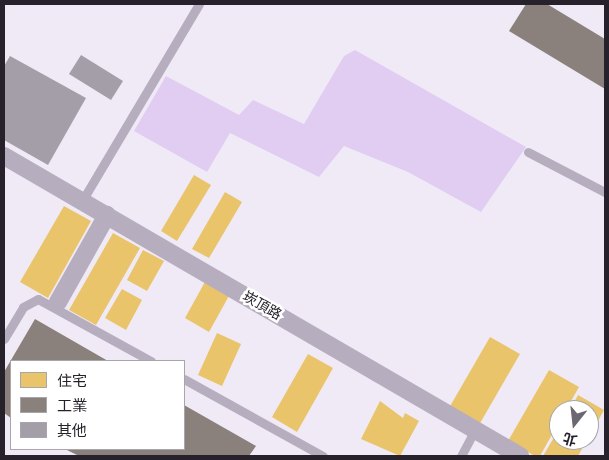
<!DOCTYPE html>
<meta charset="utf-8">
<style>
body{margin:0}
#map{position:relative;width:609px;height:460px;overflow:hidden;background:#f0eaf6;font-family:"Nunito Sans","Noto Sans TC",sans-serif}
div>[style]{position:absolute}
.green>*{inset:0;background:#e1ccf2}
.homes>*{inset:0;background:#e9c46a}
.industry>*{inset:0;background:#8a817c}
.building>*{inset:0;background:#a39ea7}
.lane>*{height:9px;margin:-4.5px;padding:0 4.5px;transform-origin:4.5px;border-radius:4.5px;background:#b6aebe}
.street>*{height:18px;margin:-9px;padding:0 9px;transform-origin:9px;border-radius:9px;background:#b6aebe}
span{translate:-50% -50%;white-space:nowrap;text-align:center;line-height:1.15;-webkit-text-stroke:5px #fff;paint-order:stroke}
.street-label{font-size:14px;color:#26212a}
.frame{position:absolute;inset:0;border:5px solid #26212a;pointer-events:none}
.legend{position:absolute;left:10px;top:360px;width:175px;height:90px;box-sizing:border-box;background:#fff;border:1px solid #a8a6aa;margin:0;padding:6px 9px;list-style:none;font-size:15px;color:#26212a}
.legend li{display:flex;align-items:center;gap:10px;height:25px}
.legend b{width:25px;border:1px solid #a8a6aa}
.north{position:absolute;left:549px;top:400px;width:50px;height:50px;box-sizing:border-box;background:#fff;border:1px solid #a8a6aa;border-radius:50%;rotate:196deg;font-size:14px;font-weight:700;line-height:20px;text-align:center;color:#26212a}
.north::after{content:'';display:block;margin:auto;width:18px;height:22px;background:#6d6771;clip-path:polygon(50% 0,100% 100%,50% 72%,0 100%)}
</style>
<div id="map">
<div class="green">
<div style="clip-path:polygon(355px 50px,526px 147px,481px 212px,408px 172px,344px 146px,319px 177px,230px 133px,207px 172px,134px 131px,166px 76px,239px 115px,253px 100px,304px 124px,344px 56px)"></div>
</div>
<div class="homes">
<div style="clip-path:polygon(194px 175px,211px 185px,177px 241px,161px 231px)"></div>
<div style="clip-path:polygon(225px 192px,242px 202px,209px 258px,192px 249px)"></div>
<div style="clip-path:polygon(64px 206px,91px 221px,48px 298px,20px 282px)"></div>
<div style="clip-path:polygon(113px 233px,140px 248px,96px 325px,69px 310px)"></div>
<div style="clip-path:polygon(143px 250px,164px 261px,147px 291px,127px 280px)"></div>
<div style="clip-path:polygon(206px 280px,230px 294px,209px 332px,185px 318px)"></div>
<div style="clip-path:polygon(122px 289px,142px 300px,126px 330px,105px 318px)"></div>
<div style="clip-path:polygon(217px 333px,241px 344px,222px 386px,198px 375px)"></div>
<div style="clip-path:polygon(490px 337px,520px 354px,479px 425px,449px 408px)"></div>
<div style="clip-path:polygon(308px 354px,333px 368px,297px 432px,272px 417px)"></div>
<div style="clip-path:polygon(549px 370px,579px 387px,566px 410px,559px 410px,559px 422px,540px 456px,535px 456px,508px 441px)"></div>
<div style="clip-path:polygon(578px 395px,604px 410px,589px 437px,589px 410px,570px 410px)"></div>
<div style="clip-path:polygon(380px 401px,403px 418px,405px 413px,419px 421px,400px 456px,361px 439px)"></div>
<div style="clip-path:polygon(559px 429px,559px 440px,587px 440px,578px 456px,543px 456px)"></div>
</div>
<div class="industry">
<div style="clip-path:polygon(526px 4px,547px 4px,605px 39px,605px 89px,509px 31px)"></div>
<div style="clip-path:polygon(35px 319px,108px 361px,11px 361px,11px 418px,4px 413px,4px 372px)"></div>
<div style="clip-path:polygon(184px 405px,256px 446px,249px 456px,79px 456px,65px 449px,184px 449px)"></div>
</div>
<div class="building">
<div style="clip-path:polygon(81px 55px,123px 81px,111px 100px,69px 74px)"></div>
<div style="clip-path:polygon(10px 56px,86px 98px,48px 165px,4px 140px,4px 66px)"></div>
</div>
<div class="lane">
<div style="left:528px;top:152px;width:87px;rotate:27.5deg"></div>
<div style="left:82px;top:201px;width:229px;rotate:-59.3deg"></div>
<div style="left:4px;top:339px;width:37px;rotate:-59deg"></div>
<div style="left:23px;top:307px;width:17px;rotate:-28deg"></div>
<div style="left:38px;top:299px;width:129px;rotate:28.8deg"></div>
<div style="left:184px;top:379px;width:159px;rotate:29deg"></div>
<div style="left:461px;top:456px;width:30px;rotate:-62deg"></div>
</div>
<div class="street">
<div style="left:4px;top:156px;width:597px;rotate:30.17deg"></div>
<div style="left:58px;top:302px;width:100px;rotate:-60.6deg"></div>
</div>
<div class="street-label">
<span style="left:262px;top:306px;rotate:30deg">崁頂路</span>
</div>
<div class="frame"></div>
<ul class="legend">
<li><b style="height:14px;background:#e9c46a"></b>住宅</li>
<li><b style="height:14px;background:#8a817c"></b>工業</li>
<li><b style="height:14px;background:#a39ea7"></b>其他</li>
</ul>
<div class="north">北</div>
</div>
